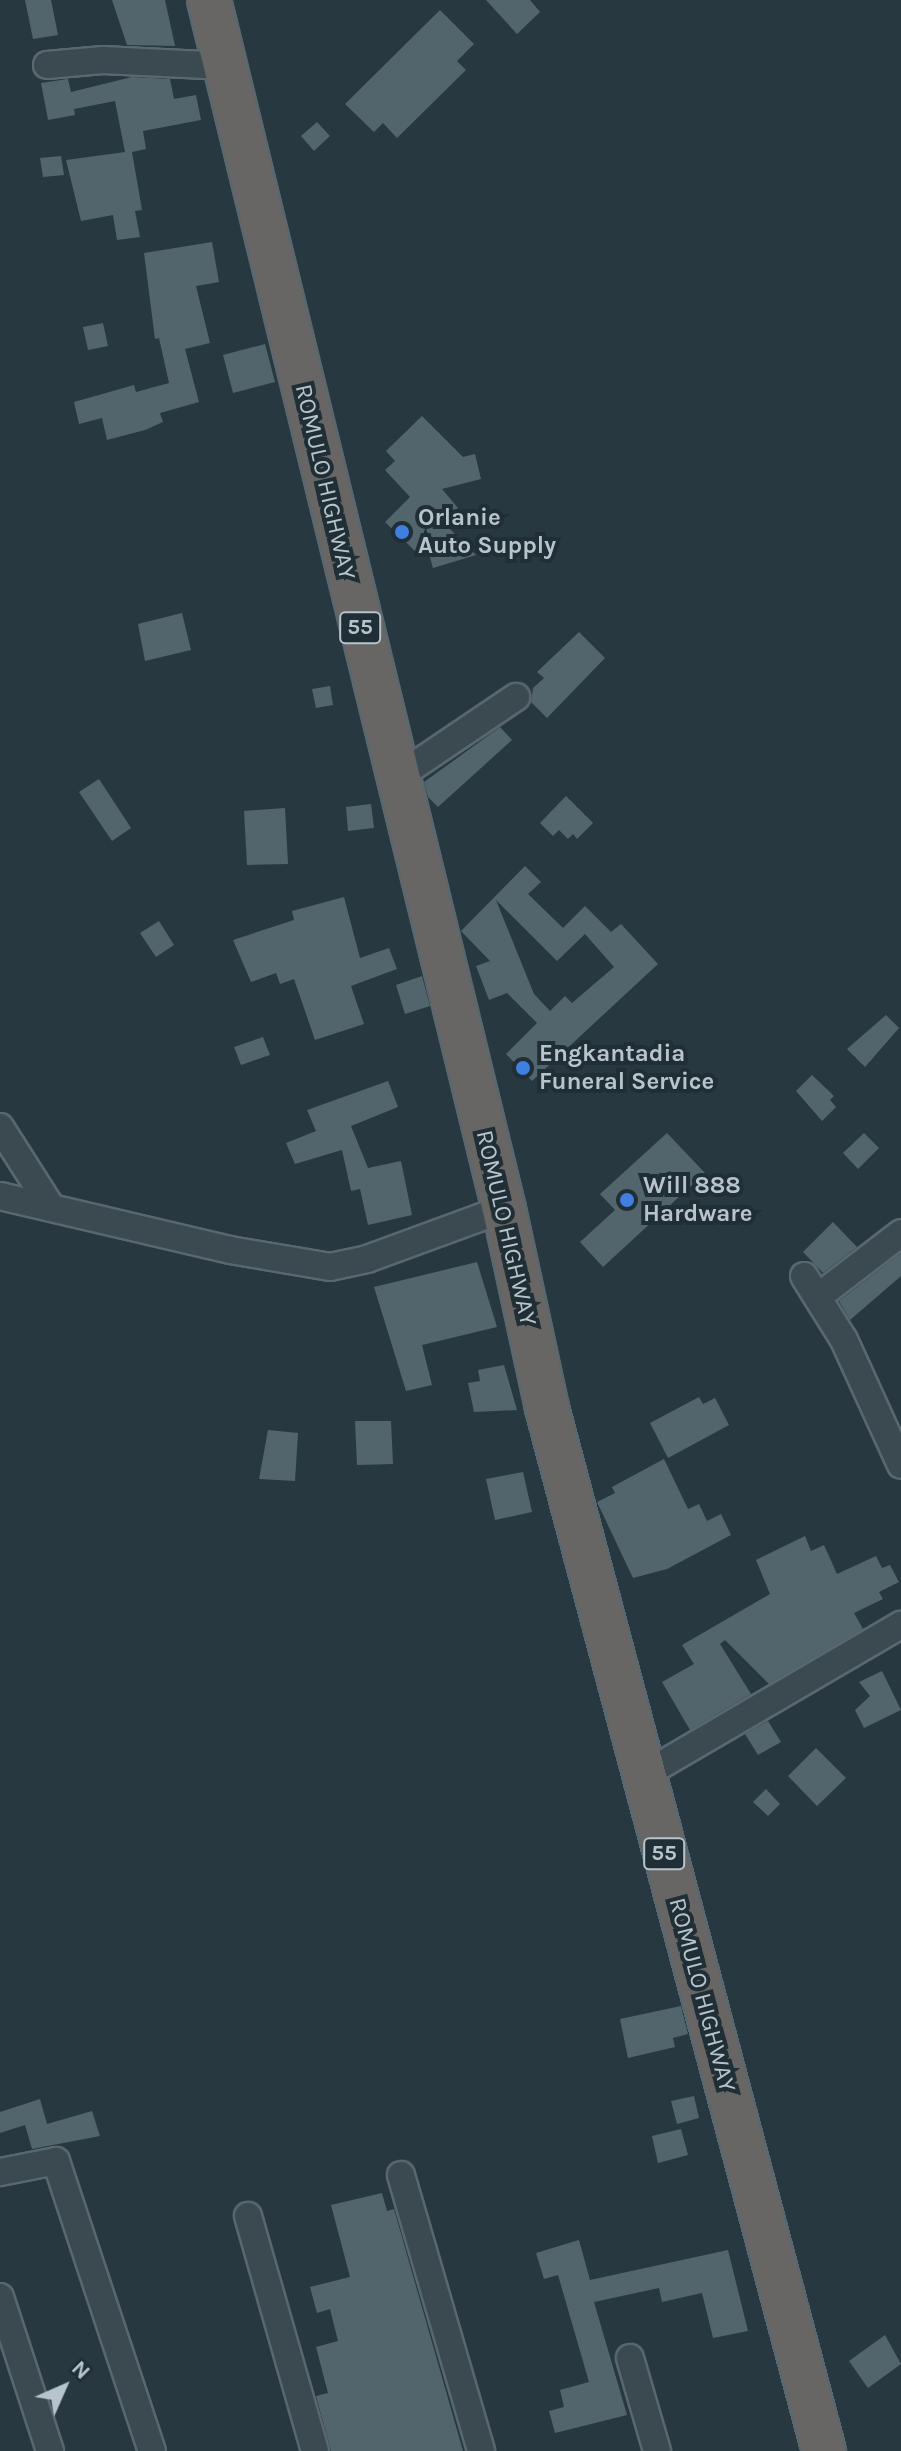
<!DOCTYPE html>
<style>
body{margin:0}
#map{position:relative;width:901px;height:2451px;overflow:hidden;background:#273840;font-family:Karla,sans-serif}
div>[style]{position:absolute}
.building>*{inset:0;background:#52656d}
.roads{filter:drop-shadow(2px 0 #59676e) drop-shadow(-2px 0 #59676e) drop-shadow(0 2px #59676e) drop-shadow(0 -2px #59676e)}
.minor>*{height:26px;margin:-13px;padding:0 13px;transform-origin:13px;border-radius:13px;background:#3b4950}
.trunk>*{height:42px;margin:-21px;padding:0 21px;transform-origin:21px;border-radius:21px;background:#686664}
.dots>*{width:22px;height:22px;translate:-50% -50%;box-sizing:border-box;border:4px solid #202e36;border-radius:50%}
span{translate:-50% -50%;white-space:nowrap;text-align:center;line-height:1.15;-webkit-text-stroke:8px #202e36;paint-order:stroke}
.shield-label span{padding:2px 6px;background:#202e36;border:2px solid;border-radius:6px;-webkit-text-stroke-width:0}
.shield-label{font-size:22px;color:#b8c4cb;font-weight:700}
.street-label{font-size:24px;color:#b8c4cb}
.poi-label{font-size:24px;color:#b8c4cb;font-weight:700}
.left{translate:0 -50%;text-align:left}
.north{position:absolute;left:24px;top:2347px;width:80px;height:80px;-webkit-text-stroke:6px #202e36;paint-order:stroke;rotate:45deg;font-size:22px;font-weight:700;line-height:32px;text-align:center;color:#b8c4cb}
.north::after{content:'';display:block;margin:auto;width:28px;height:36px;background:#b8c4cb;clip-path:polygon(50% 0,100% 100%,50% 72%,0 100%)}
</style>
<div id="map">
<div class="building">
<div style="clip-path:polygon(25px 0,51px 0,58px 35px,33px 39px)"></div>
<div style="clip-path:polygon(112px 0,165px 0,175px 46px,127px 45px)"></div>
<div style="clip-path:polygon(486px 0,530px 0,540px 12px,517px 34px)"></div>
<div style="clip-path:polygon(440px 10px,474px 44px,457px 61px,466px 70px,397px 138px,383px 123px,374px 132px,345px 104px)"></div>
<div style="clip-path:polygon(132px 77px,170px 79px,174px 99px,196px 95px,201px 120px,143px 131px,146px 149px,132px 152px,142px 210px,135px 211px,140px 237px,117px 240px,113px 215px,81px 221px,66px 160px,125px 152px,115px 101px,74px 109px,75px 115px,48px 120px,41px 83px,68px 79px,71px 92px)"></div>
<div style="clip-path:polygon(317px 122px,330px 136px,314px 151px,301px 136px)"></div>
<div style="clip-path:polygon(61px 156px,64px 175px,43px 177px,40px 158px)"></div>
<div style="clip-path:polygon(212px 242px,219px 282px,196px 286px,210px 343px,185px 349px,199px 402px,160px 413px,163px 422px,145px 430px,107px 440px,102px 418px,79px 424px,74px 402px,134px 385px,136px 392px,169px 383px,159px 338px,155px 339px,144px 253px)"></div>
<div style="clip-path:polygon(103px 323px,108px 346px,88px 350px,83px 327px)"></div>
<div style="clip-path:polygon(265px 344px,275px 382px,233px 393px,223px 355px)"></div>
<div style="clip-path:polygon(422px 416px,463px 457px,475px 454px,481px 479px,442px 489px,458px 508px,442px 521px,476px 555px,433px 568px,425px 540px,415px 551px,385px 522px,410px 497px,385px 470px,395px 461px,386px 451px)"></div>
<div style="clip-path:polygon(182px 613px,191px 650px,145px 661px,138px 624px)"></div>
<div style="clip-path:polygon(579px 632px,605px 658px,547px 718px,531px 702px,533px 688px,544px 678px,537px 672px)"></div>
<div style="clip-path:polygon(330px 686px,333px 705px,316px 708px,312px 689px)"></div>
<div style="clip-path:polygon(500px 727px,512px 740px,438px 807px,428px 797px,424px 782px)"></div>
<div style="clip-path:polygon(99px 779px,131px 828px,112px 841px,79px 792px)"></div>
<div style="clip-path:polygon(566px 796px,593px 823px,577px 839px,573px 834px,568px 839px,559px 830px,553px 836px,540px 823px)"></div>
<div style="clip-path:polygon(371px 804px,374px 828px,348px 831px,346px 807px)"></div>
<div style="clip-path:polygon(285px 808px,288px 864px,247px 865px,244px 811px)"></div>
<div style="clip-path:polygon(evenodd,525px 866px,541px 882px,528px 894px,563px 928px,585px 906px,611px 932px,621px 924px,658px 964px,532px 1081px,506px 1054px,537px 1023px,507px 993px,489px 1000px,476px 966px,490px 961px,461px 931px,525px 866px,496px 900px,557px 961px,585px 934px,614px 967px,572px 1003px,565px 996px,550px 1011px,534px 994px,496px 900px)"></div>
<div style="clip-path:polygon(344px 897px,360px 958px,389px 948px,397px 969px,351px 986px,364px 1024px,315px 1040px,294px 979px,280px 984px,276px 973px,251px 982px,233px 940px,294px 920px,292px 911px)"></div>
<div style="clip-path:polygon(159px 921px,174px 945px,156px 957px,140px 933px)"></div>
<div style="clip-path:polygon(422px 976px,430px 1006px,405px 1014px,396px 985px)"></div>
<div style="clip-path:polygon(886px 1015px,899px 1028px,865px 1067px,847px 1049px)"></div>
<div style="clip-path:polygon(263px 1037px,270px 1055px,241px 1065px,234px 1047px)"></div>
<div style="clip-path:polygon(812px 1075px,834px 1096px,830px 1100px,836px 1107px,822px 1121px,796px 1091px)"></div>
<div style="clip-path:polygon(388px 1081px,398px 1107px,351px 1126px,368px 1168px,401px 1161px,412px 1215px,368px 1225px,360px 1189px,351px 1191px,342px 1150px,295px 1164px,286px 1143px,316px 1131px,307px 1110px)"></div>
<div style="clip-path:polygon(667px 1133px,705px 1173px,603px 1267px,580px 1242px,615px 1210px,600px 1194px)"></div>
<div style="clip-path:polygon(864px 1133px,879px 1148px,858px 1169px,843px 1153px)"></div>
<div style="clip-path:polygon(833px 1222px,857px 1247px,823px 1273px,803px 1252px)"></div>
<div style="clip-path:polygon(901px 1253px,901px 1276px,850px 1320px,839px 1301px)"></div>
<div style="clip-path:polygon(477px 1262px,497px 1327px,422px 1345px,432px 1385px,406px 1391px,374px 1287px)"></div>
<div style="clip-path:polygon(504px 1365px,517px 1410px,474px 1412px,468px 1383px,480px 1381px,478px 1370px)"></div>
<div style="clip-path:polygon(699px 1397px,703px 1404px,715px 1398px,729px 1425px,668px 1458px,650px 1423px)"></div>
<div style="clip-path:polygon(355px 1421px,391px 1421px,393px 1464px,357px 1465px)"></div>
<div style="clip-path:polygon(268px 1430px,298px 1433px,295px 1481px,259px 1479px)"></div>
<div style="clip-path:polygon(664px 1459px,688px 1509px,699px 1504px,707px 1521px,721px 1514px,731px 1535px,667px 1569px,633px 1578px,597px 1502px,615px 1493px,612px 1487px)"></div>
<div style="clip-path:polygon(523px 1472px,532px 1512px,495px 1520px,486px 1479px)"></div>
<div style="clip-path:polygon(805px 1536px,811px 1551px,824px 1545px,837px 1574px,876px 1556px,882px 1568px,890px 1565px,899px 1582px,879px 1592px,883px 1599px,854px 1613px,863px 1629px,769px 1684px,725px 1640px,720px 1644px,751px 1694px,690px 1730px,662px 1682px,694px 1664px,682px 1645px,770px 1594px,756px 1560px)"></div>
<div style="clip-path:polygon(882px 1671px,901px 1710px,864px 1728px,855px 1710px,870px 1696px,859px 1682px)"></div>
<div style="clip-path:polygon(768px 1721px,781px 1742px,758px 1755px,745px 1734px)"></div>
<div style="clip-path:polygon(816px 1748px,846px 1778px,817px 1806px,788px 1776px)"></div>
<div style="clip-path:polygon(766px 1789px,780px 1804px,768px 1816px,753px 1802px)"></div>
<div style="clip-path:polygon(681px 2006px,688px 2034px,673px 2038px,675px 2047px,628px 2058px,620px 2019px)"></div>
<div style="clip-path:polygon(694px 2096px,699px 2118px,677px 2124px,671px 2101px)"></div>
<div style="clip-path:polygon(40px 2099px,47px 2124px,92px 2111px,100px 2136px,32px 2149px,25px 2125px,0 2133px,0 2112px)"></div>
<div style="clip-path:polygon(681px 2129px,688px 2155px,658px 2163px,652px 2136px)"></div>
<div style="clip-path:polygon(382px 2193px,387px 2211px,394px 2209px,463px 2451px,331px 2451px,316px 2396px,328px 2393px,316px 2347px,338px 2341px,330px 2309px,317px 2313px,310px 2287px,350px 2277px,331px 2205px)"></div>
<div style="clip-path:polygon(579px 2240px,590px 2280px,728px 2250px,748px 2331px,713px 2338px,702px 2293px,662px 2302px,659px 2288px,594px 2302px,627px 2415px,555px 2433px,549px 2411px,564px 2407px,560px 2390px,589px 2382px,558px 2275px,544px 2279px,536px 2253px)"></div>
<div style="clip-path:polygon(885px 2335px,901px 2364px,868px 2388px,849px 2361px)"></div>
</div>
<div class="roads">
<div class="minor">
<div style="left:47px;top:65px;width:56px;rotate:-5.1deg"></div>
<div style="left:103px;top:60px;width:122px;rotate:2.8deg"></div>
<div style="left:396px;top:778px;width:145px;rotate:-34deg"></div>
<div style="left:0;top:1127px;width:95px;rotate:57.5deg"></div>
<div style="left:0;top:1196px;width:236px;rotate:13.2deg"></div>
<div style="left:230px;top:1250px;width:101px;rotate:9.6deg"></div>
<div style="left:330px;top:1267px;width:38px;rotate:-12deg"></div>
<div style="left:367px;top:1259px;width:146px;rotate:-20.1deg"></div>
<div style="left:804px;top:1276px;width:75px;rotate:58deg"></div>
<div style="left:844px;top:1340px;width:137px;rotate:65.5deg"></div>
<div style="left:818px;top:1297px;width:105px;rotate:-37.6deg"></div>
<div style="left:644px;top:1775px;width:298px;rotate:-30.3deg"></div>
<div style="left:0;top:2172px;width:57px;rotate:-11.1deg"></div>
<div style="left:56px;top:2161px;width:305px;rotate:71.7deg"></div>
<div style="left:401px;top:2175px;width:287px;rotate:73.8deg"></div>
<div style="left:248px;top:2216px;width:244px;rotate:74.1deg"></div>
<div style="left:0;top:2297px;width:162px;rotate:72deg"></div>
<div style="left:630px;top:2358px;width:97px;rotate:73.8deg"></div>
</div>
<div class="trunk">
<div style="left:209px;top:0;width:1244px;rotate:76.29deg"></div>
<div style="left:504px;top:1209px;width:204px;rotate:77.8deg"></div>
<div style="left:547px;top:1408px;width:1079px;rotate:75.13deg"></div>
</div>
</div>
<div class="dots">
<div style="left:402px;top:532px;background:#3f7fe0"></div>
<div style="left:523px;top:1068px;background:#3f7fe0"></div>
<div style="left:627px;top:1200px;background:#3f7fe0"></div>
</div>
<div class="shield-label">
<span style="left:360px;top:628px">55</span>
<span style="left:664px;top:1854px">55</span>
</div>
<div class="street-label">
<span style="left:325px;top:482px;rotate:77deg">ROMULO HIGHWAY</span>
<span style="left:506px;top:1228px;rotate:77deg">ROMULO HIGHWAY</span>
<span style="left:702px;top:1995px;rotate:75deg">ROMULO HIGHWAY</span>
</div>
<div class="poi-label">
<span class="left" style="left:418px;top:532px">Orlanie<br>Auto Supply</span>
<span class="left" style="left:539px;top:1068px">Engkantadia<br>Funeral Service</span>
<span class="left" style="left:643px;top:1200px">Will 888<br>Hardware</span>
</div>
<div class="north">N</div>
</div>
